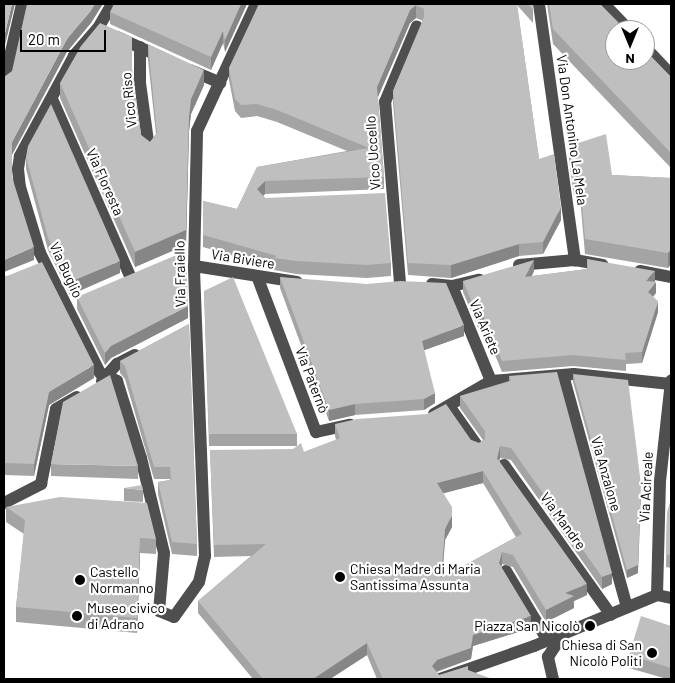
<!DOCTYPE html>
<meta charset="utf-8">
<style>
body{margin:0}
#map{position:relative;width:675px;height:683px;overflow:hidden;background:#fff;font-family:Barlow,sans-serif}
div>[style]{position:absolute}
.minor>*{height:12px;margin:-6px;padding:0 6px;transform-origin:6px;border-radius:6px;background:#4f4f4f}
.wall>*{inset:0;background:#a4a4a4}
.shaded-wall>*{inset:0;background:#868686}
.building>*{inset:0;background:#bfbfbf}
.dots>*{width:14px;height:14px;translate:-50% -50%;box-sizing:border-box;border:2px solid #fff;border-radius:50%}
span{translate:-50% -50%;white-space:nowrap;text-align:center;line-height:1.15;-webkit-text-stroke:4.5px #fff;paint-order:stroke}
.street-label{font-size:14px;color:#000}
.poi-label{font-size:14px;color:#000}
.left{translate:0 -50%;text-align:left}
.right{translate:-100% -50%;text-align:right}
.frame{position:absolute;inset:0;border:5px solid #000;pointer-events:none}
.north{position:absolute;left:605px;top:20px;width:50px;height:50px;box-sizing:border-box;background:#fff;border:1px solid #999;border-radius:50%;rotate:180deg;font-size:14px;font-weight:700;line-height:20px;text-align:center;color:#000}
.north::after{content:'';display:block;margin:auto;width:18px;height:22px;background:#000;clip-path:polygon(50% 0,100% 100%,50% 72%,0 100%)}
.scale{position:absolute;left:20px;top:30px;width:86px;height:22px;box-sizing:border-box;border:2px solid #000;border-top:0;padding-left:6px;font-size:15px;line-height:18px;white-space:nowrap;color:#000;-webkit-text-stroke:4px #fff;paint-order:stroke}
</style>
<div id="map">
<div class="minor">
<div style="left:112px;top:4px;width:28px;rotate:120deg"></div>
<div style="left:98px;top:28px;width:37px;rotate:131deg"></div>
<div style="left:74px;top:56px;width:114px;rotate:118.4deg"></div>
<div style="left:20px;top:156px;width:13px;rotate:99deg"></div>
<div style="left:18px;top:169px;width:18px;rotate:84deg"></div>
<div style="left:20px;top:187px;width:69px;rotate:73.1deg"></div>
<div style="left:40px;top:253px;width:134px;rotate:63.4deg"></div>
<div style="left:100px;top:373px;width:19px;rotate:25deg"></div>
<div style="left:117px;top:381px;width:81px;rotate:72.7deg"></div>
<div style="left:141px;top:458px;width:98px;rotate:76.4deg"></div>
<div style="left:164px;top:553px;width:58px;rotate:94.9deg"></div>
<div style="left:159px;top:611px;width:16px;rotate:22deg"></div>
<div style="left:174px;top:617px;width:43px;rotate:-54.5deg"></div>
<div style="left:199px;top:582px;width:27px;rotate:-77deg"></div>
<div style="left:205px;top:556px;width:290px;rotate:-92.2deg"></div>
<div style="left:194px;top:266px;width:135px;rotate:-88.7deg"></div>
<div style="left:197px;top:131px;width:140px;rotate:-65.1deg"></div>
<div style="left:539px;top:4px;width:259px;rotate:82deg"></div>
<div style="left:604px;top:4px;width:36px;rotate:46deg"></div>
<div style="left:117px;top:37px;width:51px;rotate:24.5deg"></div>
<div style="left:140px;top:47px;width:36px;rotate:90deg"></div>
<div style="left:140px;top:83px;width:67px;rotate:82.2deg"></div>
<div style="left:645px;top:47px;width:38px;rotate:47deg"></div>
<div style="left:190px;top:70px;width:33px;rotate:23deg"></div>
<div style="left:4px;top:82px;width:80px;rotate:-77deg"></div>
<div style="left:52px;top:99px;width:196px;rotate:66.2deg"></div>
<div style="left:519px;top:265px;width:56px;rotate:-5.1deg"></div>
<div style="left:575px;top:260px;width:28px;rotate:10deg"></div>
<div style="left:194px;top:266px;width:104px;rotate:8.8deg"></div>
<div style="left:640px;top:271px;width:32px;rotate:11deg"></div>
<div style="left:257px;top:276px;width:167px;rotate:69.3deg"></div>
<div style="left:316px;top:432px;width:35px;rotate:-12deg"></div>
<div style="left:400px;top:283px;width:182px;rotate:-94.7deg"></div>
<div style="left:385px;top:102px;width:82px;rotate:-67.2deg"></div>
<div style="left:432px;top:284px;width:20px;rotate:6deg"></div>
<div style="left:452px;top:286px;width:28px;rotate:-13deg"></div>
<div style="left:452px;top:286px;width:103px;rotate:67.7deg"></div>
<div style="left:563px;top:375px;width:241px;rotate:74.6deg"></div>
<div style="left:102px;top:381px;width:23px;rotate:-49deg"></div>
<div style="left:117px;top:364px;width:20px;rotate:-27deg"></div>
<div style="left:449px;top:406px;width:50px;rotate:54.7deg"></div>
<div style="left:434px;top:414px;width:66px;rotate:-30.1deg"></div>
<div style="left:491px;top:381px;width:83px;rotate:-4.8deg"></div>
<div style="left:574px;top:374px;width:97px;rotate:5.9deg"></div>
<div style="left:504px;top:465px;width:184px;rotate:54.5deg"></div>
<div style="left:4px;top:503px;width:42px;rotate:-27.2deg"></div>
<div style="left:41px;top:484px;width:76px;rotate:-78.7deg"></div>
<div style="left:56px;top:409px;width:24px;rotate:-30deg"></div>
<div style="left:506px;top:571px;width:82px;rotate:59deg"></div>
<div style="left:657px;top:595px;width:114px;rotate:-88.5deg"></div>
<div style="left:660px;top:481px;width:101px;rotate:-83.7deg"></div>
<div style="left:657px;top:595px;width:14px;rotate:12deg"></div>
<div style="left:440px;top:679px;width:100px;rotate:-19.3deg"></div>
<div style="left:534px;top:646px;width:133px;rotate:-22.5deg"></div>
<div style="left:553px;top:679px;width:23px;rotate:-103deg"></div>
<div style="left:548px;top:657px;width:24px;rotate:-57deg"></div>
</div>
<div class="wall">
<div style="clip-path:polygon(247px 4px,225px 52px,223px 43px,211px 70px,110px 24px,110px 12px)"></div>
<div style="clip-path:polygon(259px 4px,533px 4px,533px 23px,517px 5px,539px 159px,561px 220px,543px 254px,519px 256px,451px 278px,408px 275px,393px 103px,393px 91px,423px 21px,416px 18px,410px 23px,378px 97px,384px 177px,384px 189px,265px 194px,263px 195px,265px 198px,391px 263px,391px 276px,367px 278px,296px 274px,274px 270px,274px 268px,203px 247px,203px 201px,237px 209px,257px 167px,347px 151px,277px 122px,257px 116px,241px 118px,235px 111px,229px 80px,229px 68px)"></div>
<div style="clip-path:polygon(547px 4px,600px 4px,671px 77px,671px 168px,553px 44px)"></div>
<div style="clip-path:polygon(148px 44px,204px 85px,191px 114px,189px 131px,186px 245px,135px 267px,60px 98px,60px 83px,132px 69px,141px 135px,150px 142px,156px 134px,148px 60px)"></div>
<div style="clip-path:polygon(569px 146px,612px 175px,671px 178px,671px 264px,668px 268px,585px 254px,579px 186px,574px 196px,569px 161px)"></div>
<div style="clip-path:polygon(26px 157px,120px 273px,70px 295px,48px 250px,26px 169px)"></div>
<div style="clip-path:polygon(587px 259px,655px 282px,656px 293px,653px 296px,658px 312px,642px 363px,626px 364px,626px 371px,573px 366px,502px 372px,484px 328px,479px 330px,463px 292px,463px 281px,534px 271px,532px 276px,587px 269px)"></div>
<div style="clip-path:polygon(4px 275px,94px 378px,49px 405px,34px 476px,4px 475px)"></div>
<div style="clip-path:polygon(280px 277px,464px 336px,424px 350px,435px 403px,424px 410px,355px 415px,329px 421px,280px 288px)"></div>
<div style="clip-path:polygon(204px 291px,297px 434px,297px 446px,209px 446px)"></div>
<div style="clip-path:polygon(77px 297px,188px 318px,111px 358px,105px 365px,77px 309px)"></div>
<div style="clip-path:polygon(189px 324px,197px 544px,197px 556px,172px 554px,158px 494px,158px 482px,170px 480px,170px 479px,154px 479px,125px 379px,120px 373px,120px 361px)"></div>
<div style="clip-path:polygon(573px 374px,638px 573px,627px 578px,573px 382px)"></div>
<div style="clip-path:polygon(evenodd,509px 376px,612px 584px,602px 589px,511px 460px,500px 458px,499px 461px,587px 595px,574px 601px,574px 608px,546px 622px,513px 567px,502px 564px,501px 567px,531px 628px,473px 646px,471px 659px,437px 672px,439px 675px,468px 671px,492px 679px,377px 679px,367px 655px,330px 679px,253px 679px,198px 613px,198px 601px,251px 556px,214px 557px,210px 450px,304px 452px,336px 440px,335px 436px,335px 424px,471px 440px,479px 443px,483px 440px,460px 408px,460px 396px,509px 381px,509px 376px,483px 483px,516px 537px,442px 578px,445px 540px,452px 527px,443px 493px,483px 483px)"></div>
<div style="clip-path:polygon(51px 464px,138px 466px,138px 479px,51px 476px)"></div>
<div style="clip-path:polygon(124px 488px,143px 490px,143px 502px,124px 501px)"></div>
<div style="clip-path:polygon(671px 500px,671px 568px,666px 567px,667px 513px)"></div>
<div style="clip-path:polygon(6px 507px,156px 539px,156px 554px,140px 553px,137px 633px,16px 622px,16px 607px,24px 534px,6px 522px)"></div>
<div style="clip-path:polygon(671px 626px,671px 679px,667px 679px,629px 668px,629px 655px)"></div>
</div>
<div class="shaded-wall">
<div style="clip-path:polygon(12px 4px,15px 4px,4px 49px,4px 37px)"></div>
<div style="clip-path:polygon(95px 4px,103px 4px,91px 23px,67px 52px,12px 155px,12px 142px,67px 39px)"></div>
<div style="clip-path:polygon(241px 4px,247px 4px,225px 52px,225px 40px)"></div>
<div style="clip-path:polygon(416px 5px,416px 18px,410px 23px,377px 99px,377px 87px,410px 10px)"></div>
<div style="clip-path:polygon(223px 31px,223px 43px,211px 70px,211px 57px)"></div>
<div style="clip-path:polygon(204px 70px,204px 85px,191px 114px,189px 131px,186px 245px,135px 267px,135px 252px,189px 116px,191px 99px)"></div>
<div style="clip-path:polygon(579px 171px,579px 186px,574px 196px,574px 180px)"></div>
<div style="clip-path:polygon(265px 181px,265px 194px,257px 202px,257px 189px)"></div>
<div style="clip-path:polygon(561px 207px,561px 220px,543px 254px,543px 242px)"></div>
<div style="clip-path:polygon(519px 244px,519px 256px,451px 278px,451px 265px)"></div>
<div style="clip-path:polygon(34px 247px,34px 260px,4px 272px,4px 260px)"></div>
<div style="clip-path:polygon(671px 249px,671px 264px,668px 268px,668px 253px)"></div>
<div style="clip-path:polygon(534px 260px,534px 271px,525px 288px,525px 277px)"></div>
<div style="clip-path:polygon(120px 261px,120px 273px,70px 295px,70px 282px)"></div>
<div style="clip-path:polygon(655px 271px,655px 282px,646px 281px)"></div>
<div style="clip-path:polygon(656px 282px,656px 293px,648px 303px,648px 292px)"></div>
<div style="clip-path:polygon(658px 301px,658px 312px,642px 363px,642px 352px)"></div>
<div style="clip-path:polygon(188px 306px,188px 318px,111px 358px,105px 365px,105px 353px,111px 346px)"></div>
<div style="clip-path:polygon(484px 317px,484px 328px,479px 330px,479px 319px)"></div>
<div style="clip-path:polygon(464px 325px,464px 336px,422px 351px,422px 341px)"></div>
<div style="clip-path:polygon(94px 365px,94px 378px,49px 405px,34px 476px,34px 464px,49px 392px)"></div>
<div style="clip-path:polygon(435px 393px,435px 403px,424px 410px,424px 399px)"></div>
<div style="clip-path:polygon(355px 404px,355px 415px,329px 421px,329px 410px)"></div>
<div style="clip-path:polygon(500px 446px,500px 458px,497px 470px,497px 458px)"></div>
<div style="clip-path:polygon(483px 471px,483px 483px,437px 495px,437px 483px)"></div>
<div style="clip-path:polygon(641px 493px,638px 573px,627px 578px,627px 570px)"></div>
<div style="clip-path:polygon(452px 515px,452px 527px,445px 540px,441px 590px,441px 578px,445px 529px)"></div>
<div style="clip-path:polygon(140px 538px,140px 553px,137px 633px,137px 618px)"></div>
<div style="clip-path:polygon(502px 552px,502px 564px,499px 575px,499px 563px)"></div>
<div style="clip-path:polygon(612px 573px,612px 584px,602px 589px,602px 577px)"></div>
<div style="clip-path:polygon(587px 584px,587px 595px,574px 601px,574px 608px,546px 622px,546px 610px,565px 593px)"></div>
<div style="clip-path:polygon(531px 616px,531px 628px,473px 646px,471px 659px,437px 671px,432px 678px,432px 666px,437px 660px,473px 635px)"></div>
<div style="clip-path:polygon(367px 643px,367px 655px,330px 679px,313px 679px)"></div>
</div>
<div class="building">
<div style="clip-path:polygon(4px 4px,12px 4px,4px 37px)"></div>
<div style="clip-path:polygon(27px 4px,95px 4px,91px 11px,67px 39px,12px 142px,12px 177px,34px 247px,4px 260px,4px 77px,12px 71px)"></div>
<div style="clip-path:polygon(114px 4px,241px 4px,225px 40px,223px 31px,211px 57px,110px 12px)"></div>
<div style="clip-path:polygon(259px 4px,517px 4px,539px 159px,554px 154px,561px 207px,543px 242px,519px 244px,451px 265px,408px 263px,393px 91px,424px 17px,424px 9px,416px 5px,410px 10px,377px 87px,384px 177px,265px 181px,257px 189px,265px 198px,385px 193px,391px 263px,367px 265px,296px 261px,274px 258px,277px 256px,203px 235px,203px 201px,237px 209px,257px 167px,369px 148px,277px 110px,257px 104px,241px 105px,235px 99px,229px 68px)"></div>
<div style="clip-path:polygon(528px 4px,533px 4px,533px 10px)"></div>
<div style="clip-path:polygon(549px 4px,600px 4px,626px 30px,615px 30px,615px 60px,645px 60px,645px 50px,671px 77px,671px 153px,553px 29px)"></div>
<div style="clip-path:polygon(100px 23px,132px 37px,132px 69px,141px 135px,150px 142px,157px 133px,148px 44px,204px 70px,191px 99px,189px 116px,186px 230px,135px 252px,60px 83px,81px 46px)"></div>
<div style="clip-path:polygon(51px 104px,120px 261px,70px 282px,48px 238px,26px 157px,28px 146px)"></div>
<div style="clip-path:polygon(606px 134px,612px 175px,671px 178px,671px 249px,668px 253px,585px 239px,579px 171px,574px 180px,569px 146px)"></div>
<div style="clip-path:polygon(186px 251px,188px 306px,111px 346px,105px 353px,77px 297px)"></div>
<div style="clip-path:polygon(587px 259px,655px 271px,646px 281px,656px 282px,648px 292px,658px 301px,642px 352px,625px 353px,626px 360px,573px 355px,502px 361px,484px 317px,479px 319px,463px 281px,534px 260px,525px 277px,588px 269px)"></div>
<div style="clip-path:polygon(42px 262px,94px 365px,49px 392px,34px 464px,4px 463px,4px 275px,7px 276px)"></div>
<div style="clip-path:polygon(233px 277px,297px 434px,209px 434px,204px 291px)"></div>
<div style="clip-path:polygon(280px 277px,367px 284px,400px 281px,446px 283px,464px 325px,422px 341px,435px 393px,424px 399px,355px 404px,329px 410px)"></div>
<div style="clip-path:polygon(189px 324px,197px 544px,172px 542px,158px 482px,171px 480px,170px 467px,154px 467px,125px 366px,120px 361px)"></div>
<div style="clip-path:polygon(evenodd,557px 372px,612px 573px,602px 577px,511px 448px,500px 446px,497px 458px,587px 584px,565px 593px,574px 596px,546px 610px,513px 555px,502px 552px,499px 563px,531px 616px,473px 635px,471px 648px,437px 660px,432px 666px,439px 675px,468px 666px,468px 670px,492px 679px,383px 679px,367px 643px,313px 679px,263px 679px,198px 601px,266px 544px,214px 545px,210px 450px,293px 449px,301px 443px,304px 452px,340px 438px,335px 424px,357px 419px,427px 414px,446px 404px,471px 440px,479px 443px,485px 439px,485px 431px,460px 396px,511px 381px,509px 376px,557px 372px,483px 471px,522px 534px,441px 578px,445px 529px,452px 515px,452px 507px,437px 483px,483px 471px)"></div>
<div style="clip-path:polygon(573px 374px,628px 380px,641px 485px,638px 565px,627px 570px)"></div>
<div style="clip-path:polygon(110px 375px,138px 466px,51px 464px,63px 402px)"></div>
<div style="clip-path:polygon(142px 485px,143px 490px,124px 488px)"></div>
<div style="clip-path:polygon(60px 497px,147px 503px,156px 539px,140px 538px,137px 618px,16px 607px,25px 520px,6px 507px)"></div>
<div style="clip-path:polygon(671px 500px,671px 556px,666px 554px,667px 513px)"></div>
<div style="clip-path:polygon(641px 616px,671px 626px,671px 668px,629px 655px)"></div>
</div>
<div class="dots">
<div style="left:340px;top:577px;background:#000"></div>
<div style="left:80px;top:580px;background:#000"></div>
<div style="left:77px;top:616px;background:#000"></div>
<div style="left:590px;top:626px;background:#000"></div>
<div style="left:652px;top:653px;background:#000"></div>
</div>
<div class="street-label">
<span style="left:129px;top:100px;rotate:-96deg">Vico Riso</span>
<span style="left:572px;top:130px;rotate:82deg">Via Don Antonino La Mela</span>
<span style="left:373px;top:153px;rotate:-94deg">Vico Uccello</span>
<span style="left:105px;top:182px;rotate:66deg">Via Floresta</span>
<span style="left:243px;top:259px;rotate:9deg">Via Biviere</span>
<span style="left:66px;top:270px;rotate:65deg">Via Buglio</span>
<span style="left:180px;top:274px;rotate:-91deg">Via Fraiello</span>
<span style="left:485px;top:327px;rotate:67deg">Via Ariete</span>
<span style="left:312px;top:380px;rotate:69deg">Via Paternò</span>
<span style="left:606px;top:474px;rotate:74deg">Via Anzalone</span>
<span style="left:646px;top:487px;rotate:-87deg">Via Acireale</span>
<span style="left:563px;top:521px;rotate:54deg">Via Mandre</span>
</div>
<div class="poi-label">
<span class="left" style="left:350px;top:577px">Chiesa Madre di Maria<br>Santissima Assunta</span>
<span class="left" style="left:90px;top:580px">Castello<br>Normanno</span>
<span class="left" style="left:87px;top:616px">Museo civico<br>di Adrano</span>
<span class="right" style="left:580px;top:626px">Piazza San Nicolò</span>
<span class="right" style="left:642px;top:653px">Chiesa di San<br>Nicolò Politi</span>
</div>
<div class="frame"></div>
<div class="north">N</div>
<div class="scale">20 m</div>
</div>
